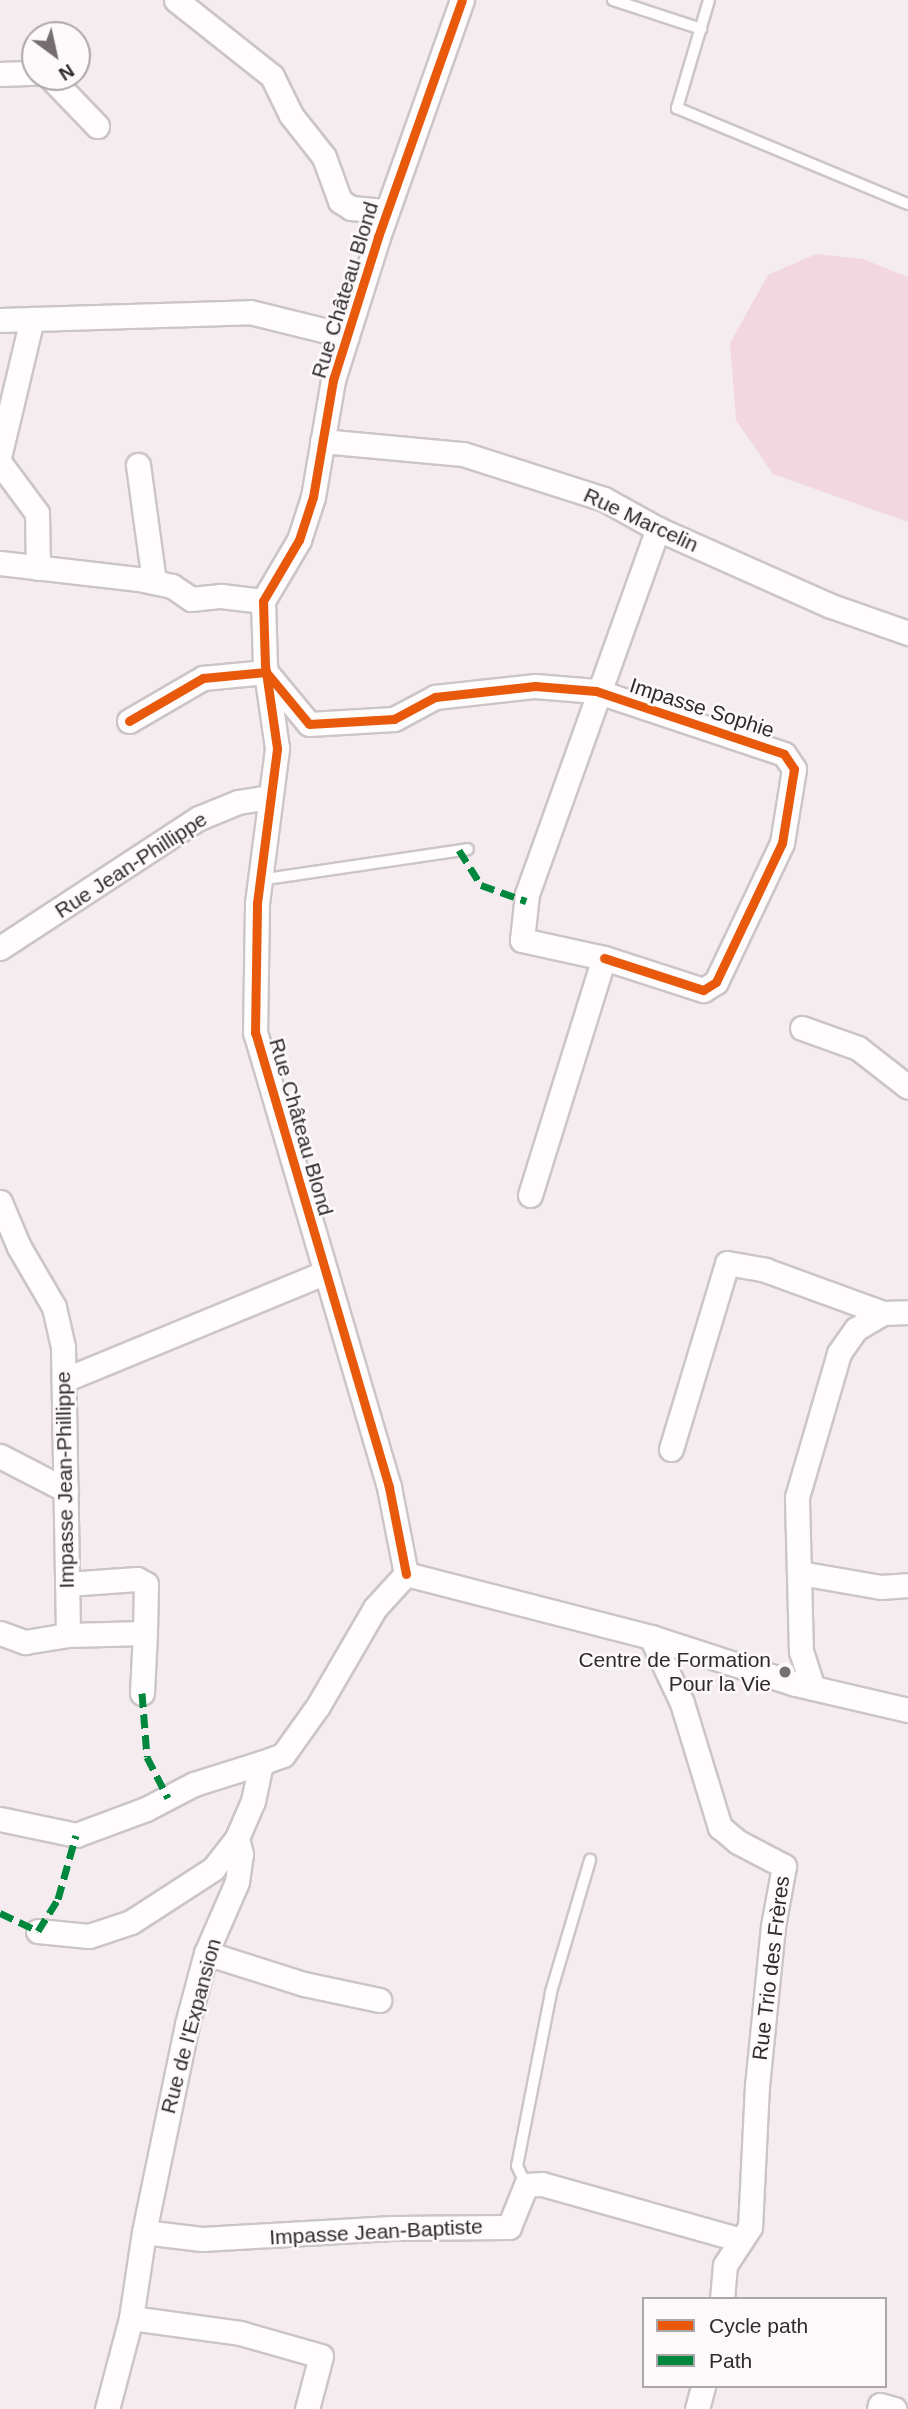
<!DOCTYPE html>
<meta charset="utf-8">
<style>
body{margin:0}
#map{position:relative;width:908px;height:2409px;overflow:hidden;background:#f5ecef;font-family:Helvetica,sans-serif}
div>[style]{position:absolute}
.green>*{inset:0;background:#f2d7e1}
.roads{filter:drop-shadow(2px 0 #ccc5c7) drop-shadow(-2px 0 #ccc5c7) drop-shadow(0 2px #ccc5c7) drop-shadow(0 -2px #ccc5c7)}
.service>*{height:10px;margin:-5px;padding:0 5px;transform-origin:5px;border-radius:5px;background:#fefcfd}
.minor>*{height:23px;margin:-11.5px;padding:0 11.5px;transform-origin:11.5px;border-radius:11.5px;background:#fefcfd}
.quiet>*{height:7px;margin-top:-3.5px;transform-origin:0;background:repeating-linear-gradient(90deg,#00873e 0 14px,transparent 0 21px)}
.cycleway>*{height:9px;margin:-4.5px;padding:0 4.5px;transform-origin:4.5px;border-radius:4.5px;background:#e8590c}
.dots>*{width:19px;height:19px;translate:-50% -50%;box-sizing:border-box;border:4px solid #fdf9fb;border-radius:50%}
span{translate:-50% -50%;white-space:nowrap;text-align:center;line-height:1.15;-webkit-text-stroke:5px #fdf9fb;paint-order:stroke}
.street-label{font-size:21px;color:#302a2d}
.poi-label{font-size:21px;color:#302a2d}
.right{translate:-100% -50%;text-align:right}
.legend{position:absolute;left:642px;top:2297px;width:245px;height:91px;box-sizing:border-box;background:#fdf9fb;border:2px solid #aba6a9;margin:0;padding:9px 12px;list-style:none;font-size:21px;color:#302a2d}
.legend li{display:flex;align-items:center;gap:14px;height:35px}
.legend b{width:35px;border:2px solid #aba6a9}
.north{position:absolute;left:21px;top:21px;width:70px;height:70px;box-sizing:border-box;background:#fdf9fb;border:2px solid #aba6a9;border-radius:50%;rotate:147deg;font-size:19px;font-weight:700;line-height:28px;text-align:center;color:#302a2d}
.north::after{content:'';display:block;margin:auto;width:24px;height:32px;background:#756e71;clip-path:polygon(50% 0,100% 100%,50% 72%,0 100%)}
</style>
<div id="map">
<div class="green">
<div style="clip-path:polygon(816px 254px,863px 259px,908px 277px,908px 522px,773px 474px,736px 420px,730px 343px,768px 275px)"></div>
</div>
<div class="roads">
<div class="service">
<div style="left:613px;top:0;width:93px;rotate:18.2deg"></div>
<div style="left:709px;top:0;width:113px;rotate:106.5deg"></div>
<div style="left:677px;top:108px;width:250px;rotate:22.6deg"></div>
<div style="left:259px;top:880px;width:211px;rotate:-8.4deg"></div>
<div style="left:526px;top:2185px;width:21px;rotate:-115deg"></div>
<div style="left:517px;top:2166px;width:177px;rotate:-78.9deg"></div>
<div style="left:551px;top:1992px;width:138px;rotate:-73.5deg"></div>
</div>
<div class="minor">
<div style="left:176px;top:0;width:122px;rotate:38.4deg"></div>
<div style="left:272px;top:76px;width:43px;rotate:64deg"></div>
<div style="left:291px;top:115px;width:53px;rotate:51.8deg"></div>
<div style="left:324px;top:157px;width:47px;rotate:70deg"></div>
<div style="left:340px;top:201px;width:13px;rotate:32deg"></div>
<div style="left:351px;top:208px;width:36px;rotate:5deg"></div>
<div style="left:0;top:74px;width:35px;rotate:-2deg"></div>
<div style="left:50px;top:77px;width:68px;rotate:46.2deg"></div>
<div style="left:0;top:320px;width:250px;rotate:-1.8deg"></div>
<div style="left:250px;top:312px;width:100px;rotate:13.9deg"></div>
<div style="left:322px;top:441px;width:142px;rotate:5.3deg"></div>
<div style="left:463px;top:454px;width:148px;rotate:17.7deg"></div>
<div style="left:604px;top:499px;width:62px;rotate:29.1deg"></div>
<div style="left:658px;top:529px;width:189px;rotate:24deg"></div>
<div style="left:831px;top:606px;width:82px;rotate:19.3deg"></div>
<div style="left:0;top:453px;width:138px;rotate:-76.6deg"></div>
<div style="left:0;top:463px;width:62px;rotate:53.5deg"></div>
<div style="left:37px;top:513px;width:55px;rotate:89deg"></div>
<div style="left:138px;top:465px;width:118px;rotate:82.2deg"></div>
<div style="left:0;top:563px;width:140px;rotate:6.6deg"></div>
<div style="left:139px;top:579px;width:34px;rotate:12deg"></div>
<div style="left:172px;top:586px;width:23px;rotate:34deg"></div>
<div style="left:191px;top:599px;width:30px;rotate:-6deg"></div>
<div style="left:221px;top:596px;width:42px;rotate:6.8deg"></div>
<div style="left:129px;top:721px;width:86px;rotate:-30.2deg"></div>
<div style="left:203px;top:678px;width:63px;rotate:-5.4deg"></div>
<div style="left:266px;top:672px;width:67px;rotate:50.4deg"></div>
<div style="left:309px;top:724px;width:85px;rotate:-3.4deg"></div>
<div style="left:394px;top:719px;width:47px;rotate:-28.2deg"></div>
<div style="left:435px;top:697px;width:101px;rotate:-6.3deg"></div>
<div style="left:535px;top:686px;width:61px;rotate:4.7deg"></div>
<div style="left:596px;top:691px;width:198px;rotate:18.5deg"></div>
<div style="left:784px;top:754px;width:18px;rotate:56deg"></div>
<div style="left:794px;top:769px;width:75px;rotate:99.2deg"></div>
<div style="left:782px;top:843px;width:154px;rotate:115.4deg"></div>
<div style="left:716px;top:982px;width:15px;rotate:148deg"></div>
<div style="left:703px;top:990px;width:104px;rotate:-162.1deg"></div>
<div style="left:0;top:948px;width:238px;rotate:-33.2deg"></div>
<div style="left:199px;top:818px;width:42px;rotate:-22.3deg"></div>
<div style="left:238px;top:802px;width:31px;rotate:-9deg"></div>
<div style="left:802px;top:1028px;width:59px;rotate:19.7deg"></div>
<div style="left:858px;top:1048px;width:63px;rotate:38deg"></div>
<div style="left:530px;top:1195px;width:248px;rotate:-72.7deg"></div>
<div style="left:604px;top:958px;width:84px;rotate:-167.6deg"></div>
<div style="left:522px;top:940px;width:46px;rotate:-83.8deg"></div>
<div style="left:527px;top:894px;width:388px;rotate:-70.3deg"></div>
<div style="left:0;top:1202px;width:49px;rotate:67.1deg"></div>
<div style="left:19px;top:1247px;width:69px;rotate:59.7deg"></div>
<div style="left:54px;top:1307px;width:41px;rotate:77.3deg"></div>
<div style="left:63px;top:1347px;width:288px;rotate:89deg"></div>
<div style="left:68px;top:1635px;width:77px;rotate:-1.5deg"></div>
<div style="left:145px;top:1633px;width:60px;rotate:92.9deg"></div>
<div style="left:64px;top:1380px;width:283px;rotate:-22.4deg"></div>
<div style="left:671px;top:1449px;width:194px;rotate:-73.2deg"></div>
<div style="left:727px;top:1263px;width:39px;rotate:10deg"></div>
<div style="left:765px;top:1270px;width:126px;rotate:20deg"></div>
<div style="left:0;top:1456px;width:74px;rotate:27.3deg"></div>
<div style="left:800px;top:1573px;width:82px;rotate:9.8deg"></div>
<div style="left:881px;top:1587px;width:27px;rotate:-4deg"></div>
<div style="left:406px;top:1574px;width:89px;rotate:-101.1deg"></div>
<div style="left:389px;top:1487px;width:473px;rotate:-106.4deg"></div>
<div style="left:255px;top:1033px;width:130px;rotate:-89.1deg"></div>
<div style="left:257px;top:903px;width:156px;rotate:-82.6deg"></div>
<div style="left:277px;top:748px;width:84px;rotate:-98.2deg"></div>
<div style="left:265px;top:665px;width:64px;rotate:-91.8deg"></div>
<div style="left:263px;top:601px;width:71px;rotate:-59.5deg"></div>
<div style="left:299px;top:540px;width:45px;rotate:-72deg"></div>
<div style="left:313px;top:497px;width:119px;rotate:-80.3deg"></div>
<div style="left:333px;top:380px;width:150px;rotate:-72.5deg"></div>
<div style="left:378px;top:237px;width:251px;rotate:-70.5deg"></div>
<div style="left:406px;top:1574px;width:253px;rotate:14.4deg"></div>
<div style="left:651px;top:1637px;width:152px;rotate:18deg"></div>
<div style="left:796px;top:1684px;width:115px;rotate:13.1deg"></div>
<div style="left:67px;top:1584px;width:70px;rotate:-4.1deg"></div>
<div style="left:137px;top:1579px;width:10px;rotate:29deg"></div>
<div style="left:146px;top:1584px;width:49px;rotate:91.2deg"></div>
<div style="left:0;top:1633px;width:27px;rotate:20deg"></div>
<div style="left:25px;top:1642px;width:44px;rotate:-9.2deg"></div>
<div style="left:651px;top:1637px;width:73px;rotate:64.8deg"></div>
<div style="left:682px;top:1703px;width:130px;rotate:73deg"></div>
<div style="left:720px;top:1827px;width:23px;rotate:40deg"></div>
<div style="left:738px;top:1842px;width:52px;rotate:27.6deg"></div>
<div style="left:784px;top:1866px;width:61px;rotate:100.4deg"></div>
<div style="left:773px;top:1926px;width:160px;rotate:95.7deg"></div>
<div style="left:757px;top:2085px;width:142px;rotate:92.8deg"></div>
<div style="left:750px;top:2227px;width:45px;rotate:123.3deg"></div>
<div style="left:725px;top:2265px;width:34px;rotate:95deg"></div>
<div style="left:813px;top:1688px;width:38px;rotate:-108deg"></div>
<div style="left:801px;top:1652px;width:155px;rotate:-91.5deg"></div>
<div style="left:797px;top:1497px;width:150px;rotate:-73.7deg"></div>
<div style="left:839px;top:1353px;width:29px;rotate:-55deg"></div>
<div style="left:856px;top:1329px;width:31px;rotate:-31deg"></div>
<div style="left:883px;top:1313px;width:25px;rotate:-2deg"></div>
<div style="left:0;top:1819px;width:78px;rotate:11.9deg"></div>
<div style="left:76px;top:1835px;width:75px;rotate:-20.4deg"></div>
<div style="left:146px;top:1809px;width:54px;rotate:-27.5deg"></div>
<div style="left:194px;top:1784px;width:70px;rotate:-17.4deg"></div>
<div style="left:38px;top:1931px;width:51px;rotate:5.6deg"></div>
<div style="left:89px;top:1936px;width:44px;rotate:-18.4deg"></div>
<div style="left:131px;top:1922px;width:98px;rotate:-32.9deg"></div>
<div style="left:213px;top:1869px;width:39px;rotate:-52deg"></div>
<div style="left:206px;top:1953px;width:103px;rotate:17.6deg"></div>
<div style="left:304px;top:1984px;width:77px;rotate:12deg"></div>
<div style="left:144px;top:2232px;width:58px;rotate:6.9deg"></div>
<div style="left:202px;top:2239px;width:190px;rotate:-3.3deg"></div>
<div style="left:392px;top:2228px;width:117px;rotate:-0.5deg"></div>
<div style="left:509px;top:2227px;width:45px;rotate:-68deg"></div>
<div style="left:526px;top:2185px;width:16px;rotate:-4deg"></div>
<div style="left:542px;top:2184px;width:207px;rotate:15.7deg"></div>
<div style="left:131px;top:2318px;width:110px;rotate:7.8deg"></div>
<div style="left:240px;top:2333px;width:84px;rotate:15.9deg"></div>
<div style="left:321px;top:2356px;width:55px;rotate:104.8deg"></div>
<div style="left:107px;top:2409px;width:94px;rotate:-75.2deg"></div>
<div style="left:131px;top:2318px;width:87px;rotate:-81.4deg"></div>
<div style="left:144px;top:2232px;width:212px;rotate:-78.3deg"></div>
<div style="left:187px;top:2024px;width:73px;rotate:-75deg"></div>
<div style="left:206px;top:1953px;width:77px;rotate:-66.4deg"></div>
<div style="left:237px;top:1882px;width:28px;rotate:-82deg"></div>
<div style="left:241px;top:1854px;width:16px;rotate:-104deg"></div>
<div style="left:237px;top:1838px;width:40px;rotate:-66.6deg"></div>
<div style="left:253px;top:1801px;width:39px;rotate:-78deg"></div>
<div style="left:261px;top:1763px;width:23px;rotate:-20deg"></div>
<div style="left:283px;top:1755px;width:60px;rotate:-54.5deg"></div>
<div style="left:318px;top:1706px;width:113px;rotate:-59.8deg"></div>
<div style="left:375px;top:1608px;width:46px;rotate:-47.6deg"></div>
<div style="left:697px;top:2409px;width:24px;rotate:-75deg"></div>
<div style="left:879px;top:2409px;width:4px;rotate:-76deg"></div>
<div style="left:880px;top:2405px;width:15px;rotate:16deg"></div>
</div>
</div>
<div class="quiet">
<div style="left:459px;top:850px;width:41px;rotate:57.8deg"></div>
<div style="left:481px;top:885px;width:48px;rotate:19.6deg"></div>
<div style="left:142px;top:1693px;width:64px;rotate:85.5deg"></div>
<div style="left:147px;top:1757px;width:46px;rotate:62.9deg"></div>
<div style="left:0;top:1913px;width:42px;rotate:25.3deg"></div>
<div style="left:38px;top:1931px;width:38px;rotate:-58deg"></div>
<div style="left:58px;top:1899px;width:66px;rotate:-74.3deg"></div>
</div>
<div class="cycleway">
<div style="left:129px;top:721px;width:86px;rotate:-30.2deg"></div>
<div style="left:203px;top:678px;width:63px;rotate:-5.4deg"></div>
<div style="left:266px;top:672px;width:67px;rotate:50.4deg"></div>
<div style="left:309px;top:724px;width:85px;rotate:-3.4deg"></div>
<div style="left:394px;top:719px;width:47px;rotate:-28.2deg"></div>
<div style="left:435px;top:697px;width:101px;rotate:-6.3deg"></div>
<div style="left:535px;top:686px;width:61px;rotate:4.7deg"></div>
<div style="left:596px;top:691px;width:198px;rotate:18.5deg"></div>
<div style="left:784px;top:754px;width:18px;rotate:56deg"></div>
<div style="left:794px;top:769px;width:75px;rotate:99.2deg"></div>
<div style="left:782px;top:843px;width:154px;rotate:115.4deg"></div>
<div style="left:716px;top:982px;width:15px;rotate:148deg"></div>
<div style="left:703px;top:990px;width:104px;rotate:-162.1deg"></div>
<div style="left:406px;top:1574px;width:89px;rotate:-101.1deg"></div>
<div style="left:389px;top:1487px;width:473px;rotate:-106.4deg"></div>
<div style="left:255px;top:1033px;width:130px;rotate:-89.1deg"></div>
<div style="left:257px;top:903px;width:156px;rotate:-82.6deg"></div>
<div style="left:277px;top:748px;width:84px;rotate:-98.2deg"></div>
<div style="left:265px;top:665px;width:64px;rotate:-91.8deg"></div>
<div style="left:263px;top:601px;width:71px;rotate:-59.5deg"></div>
<div style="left:299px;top:540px;width:45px;rotate:-72deg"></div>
<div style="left:313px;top:497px;width:119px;rotate:-80.3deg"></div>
<div style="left:333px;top:380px;width:150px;rotate:-72.5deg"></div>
<div style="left:378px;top:237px;width:251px;rotate:-70.5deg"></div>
</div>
<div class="dots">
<div style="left:785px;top:1672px;background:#756e71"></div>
</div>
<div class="street-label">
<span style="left:345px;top:290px;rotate:-73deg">Rue Château Blond</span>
<span style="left:641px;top:520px;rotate:25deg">Rue Marcelin</span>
<span style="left:702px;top:708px;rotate:18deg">Impasse Sophie</span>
<span style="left:131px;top:865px;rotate:-33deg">Rue Jean-Phillippe</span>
<span style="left:301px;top:1127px;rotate:74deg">Rue Château Blond</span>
<span style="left:65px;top:1480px;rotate:-91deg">Impasse Jean-Phillippe</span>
<span style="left:771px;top:1968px;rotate:-83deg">Rue Trio des Frères</span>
<span style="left:191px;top:2026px;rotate:-75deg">Rue de l'Expansion</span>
<span style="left:376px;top:2232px;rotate:-3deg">Impasse Jean-Baptiste</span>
</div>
<div class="poi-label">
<span class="right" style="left:771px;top:1672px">Centre de Formation<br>Pour la Vie</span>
</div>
<ul class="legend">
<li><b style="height:9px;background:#e8590c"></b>Cycle path</li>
<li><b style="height:9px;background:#00873e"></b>Path</li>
</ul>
<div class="north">N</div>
</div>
